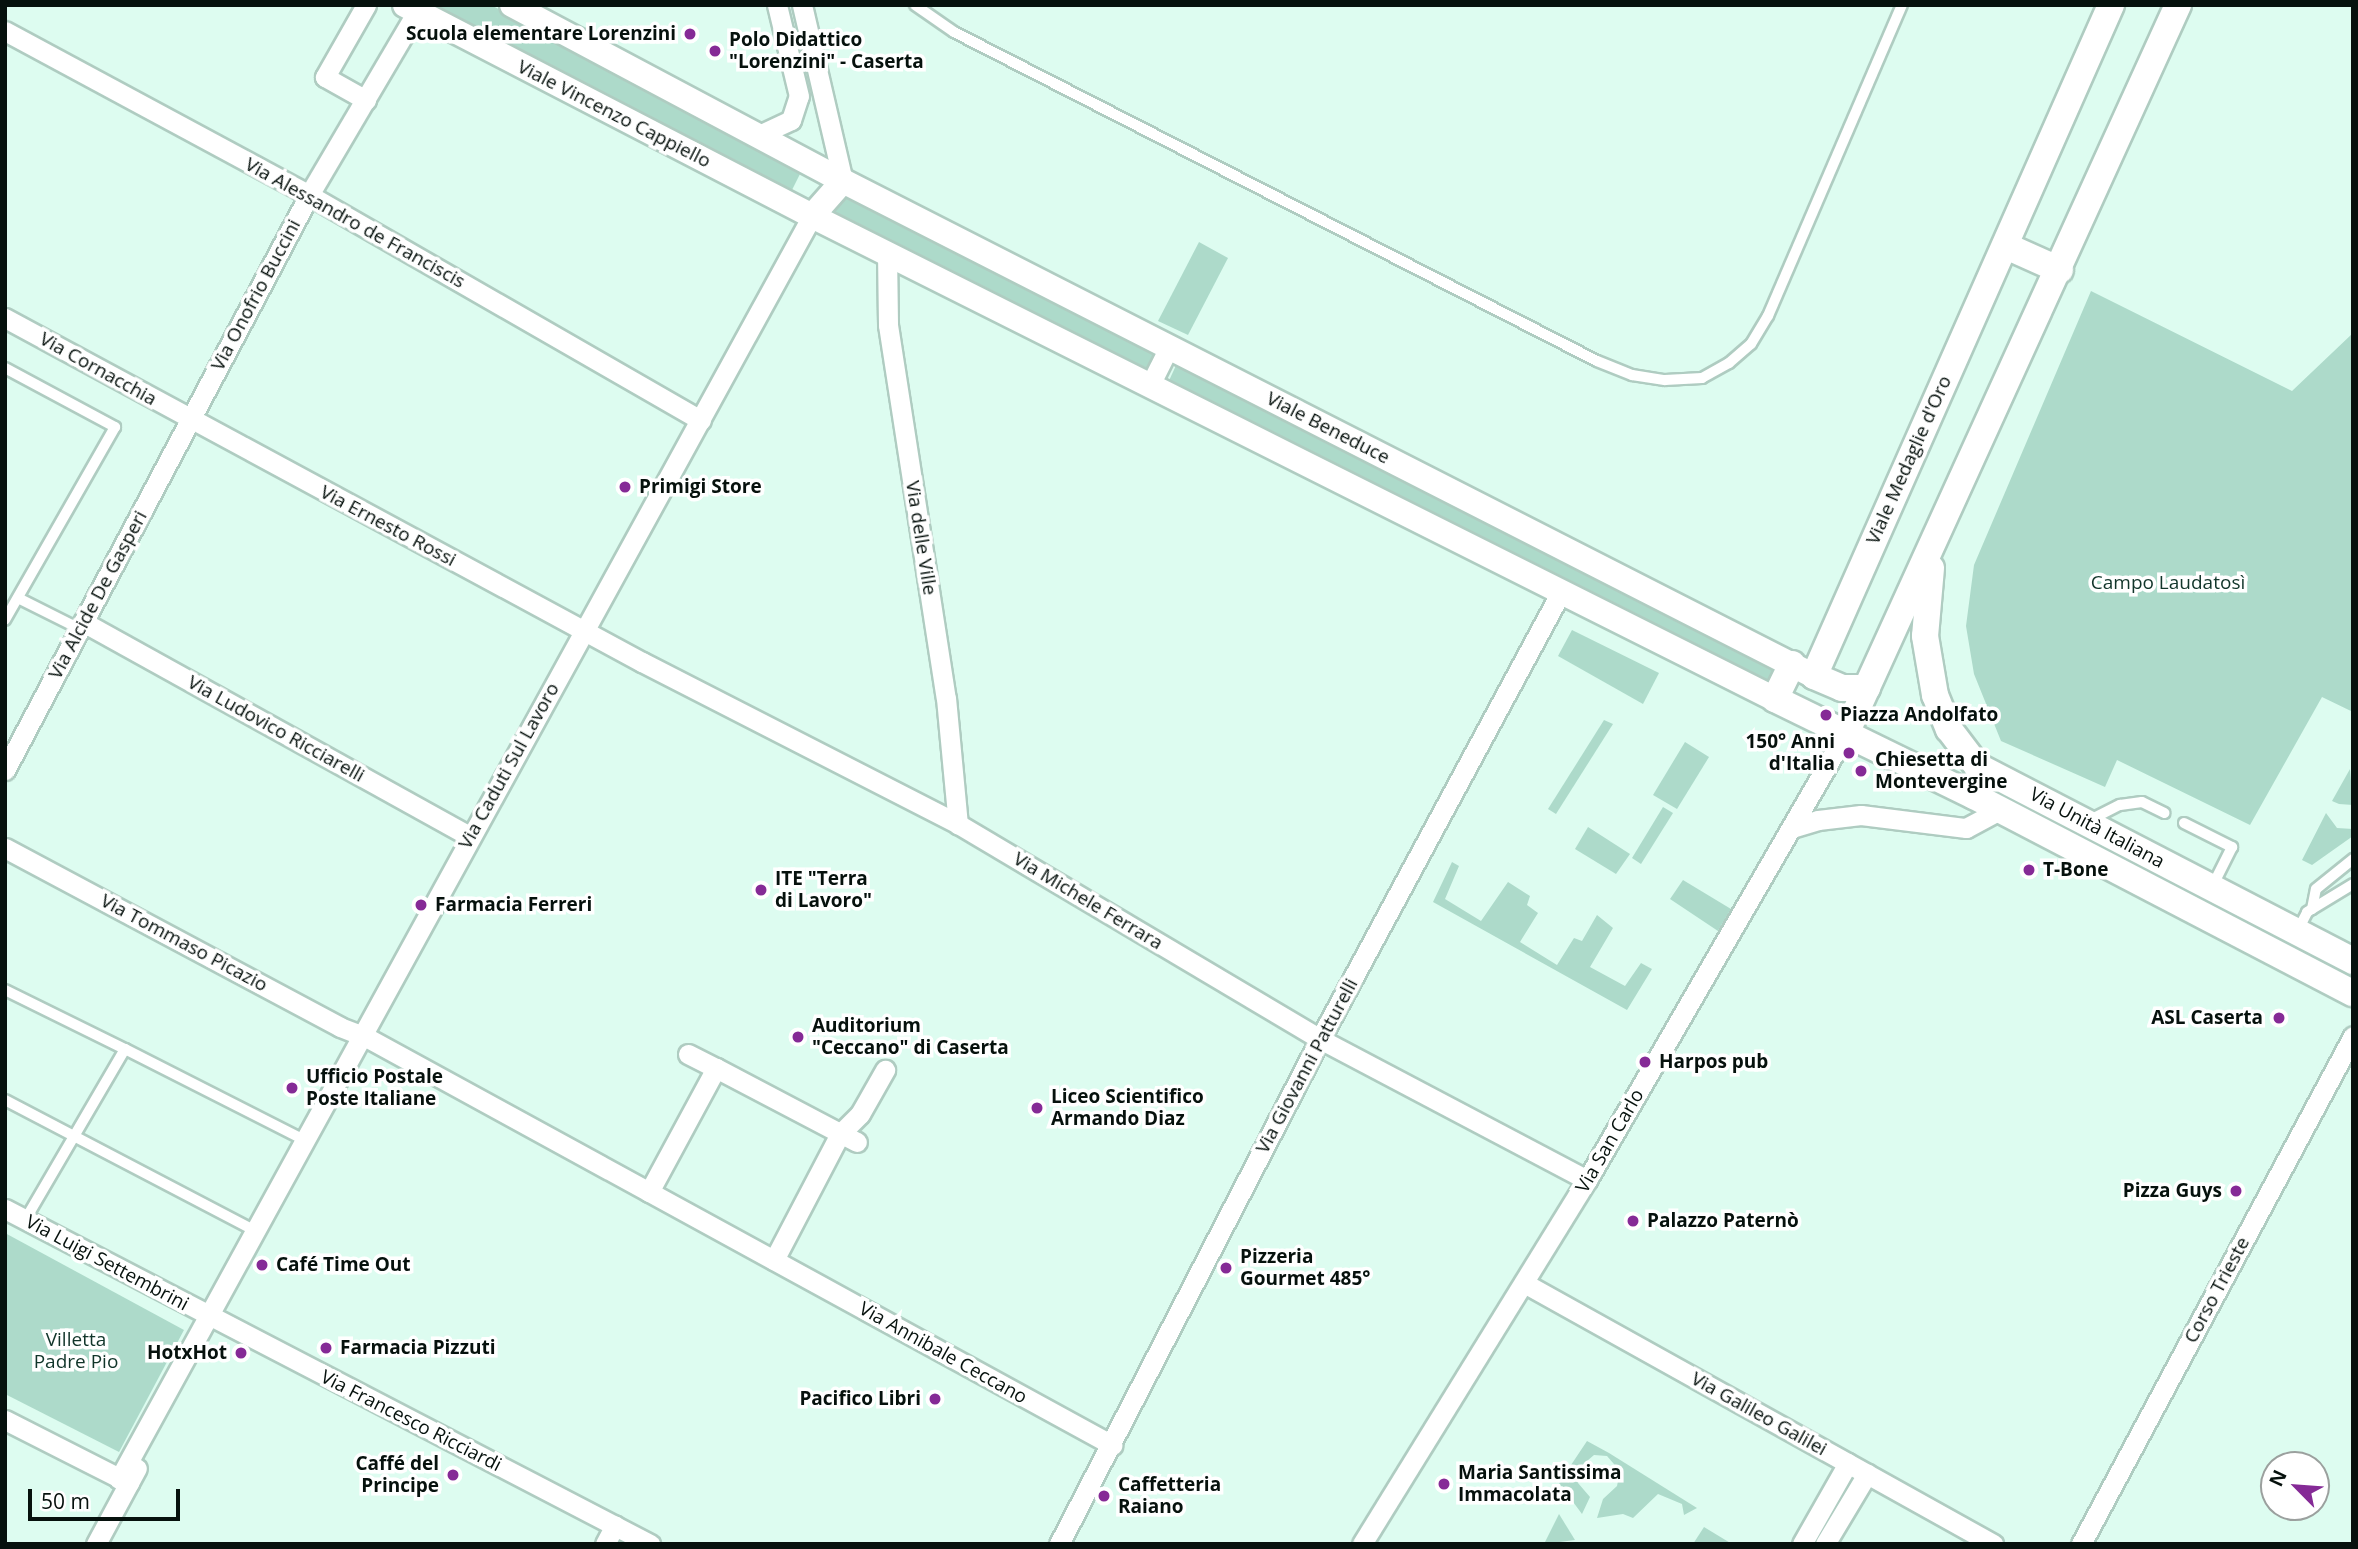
<!DOCTYPE html>
<meta charset="utf-8">
<style>
body{margin:0}
#map{position:relative;width:2358px;height:1549px;overflow:hidden;background:#ddfcf0;font-family:"Open Sans",sans-serif}
div>[style]{position:absolute}
.green>*{inset:0;background:#addaca}
.roads{filter:drop-shadow(2px 0 #afccc1) drop-shadow(-2px 0 #afccc1) drop-shadow(0 2px #afccc1) drop-shadow(0 -2px #afccc1)}
.service>*{height:10px;margin:-5px;padding:0 5px;transform-origin:5px;border-radius:5px;background:#fff}
.minor>*{height:19px;margin:-9.5px;padding:0 9.5px;transform-origin:9.5px;border-radius:9.5px;background:#fff}
.tertiary>*{height:24px;margin:-12px;padding:0 12px;transform-origin:12px;border-radius:12px;background:#fff}
.secondary>*{height:26px;margin:-13px;padding:0 13px;transform-origin:13px;border-radius:13px;background:#fff}
.dots>*{width:19px;height:19px;translate:-50% -50%;box-sizing:border-box;border:4px solid #fff;border-radius:50%}
span{translate:-50% -50%;white-space:nowrap;text-align:center;line-height:1.15;-webkit-text-stroke:7px #fff;paint-order:stroke}
.poi-label{font-size:19px;color:#06110d;font-weight:700}
.right{translate:-100% -50%;text-align:right}
.left{translate:0 -50%;text-align:left}
.street-label{font-size:19px;color:#06110d}
.park-label{font-size:19px;color:#11352a}
.frame{position:absolute;inset:0;border:7px solid #06110d;pointer-events:none}
.north{position:absolute;left:2260px;top:1451px;width:70px;height:70px;box-sizing:border-box;background:#fff;border:2px solid #9ba09e;border-radius:50%;rotate:295deg;font-size:19px;font-weight:700;line-height:28px;text-align:center;color:#06110d}
.north::after{content:'';display:block;margin:auto;width:24px;height:32px;background:#852a96;clip-path:polygon(50% 0,100% 100%,50% 72%,0 100%)}
.scale{position:absolute;left:28px;top:1489px;width:152px;height:32px;box-sizing:border-box;border:4px solid #06110d;border-top:0;padding-left:9px;font-size:21px;line-height:24px;white-space:nowrap;color:#06110d;-webkit-text-stroke:5px #fff;paint-order:stroke}
</style>
<div id="map">
<div class="green">
<div style="clip-path:polygon(431px 5px,491px 5px,803px 168px,791px 192px)"></div>
<div style="clip-path:polygon(844px 193px,1160px 352px,1145px 375px,828px 215px)"></div>
<div style="clip-path:polygon(1199px 242px,1228px 258px,1188px 335px,1158px 321px)"></div>
<div style="clip-path:polygon(2091px 291px,2292px 391px,2353px 333px,2353px 712px,2322px 697px,2250px 825px,2117px 760px,2105px 787px,2001px 741px,1974px 674px,1966px 626px,1974px 565px)"></div>
<div style="clip-path:polygon(1178px 361px,1779px 666px,1771px 687px,1167px 385px)"></div>
<div style="clip-path:polygon(1572px 630px,1659px 673px,1643px 704px,1558px 656px)"></div>
<div style="clip-path:polygon(1604px 720px,1613px 724px,1556px 814px,1548px 809px)"></div>
<div style="clip-path:polygon(1685px 742px,1709px 757px,1677px 809px,1653px 795px)"></div>
<div style="clip-path:polygon(2350px 769px,2353px 805px,2339px 804px,2332px 801px)"></div>
<div style="clip-path:polygon(1663px 807px,1673px 813px,1641px 864px,1632px 858px)"></div>
<div style="clip-path:polygon(2326px 813px,2337px 828px,2353px 829px,2353px 836px,2312px 865px,2302px 860px)"></div>
<div style="clip-path:polygon(1588px 827px,1630px 854px,1616px 874px,1575px 849px)"></div>
<div style="clip-path:polygon(1452px 862px,1459px 866px,1445px 899px,1481px 921px,1508px 882px,1530px 896px,1527px 905px,1538px 913px,1520px 942px,1557px 965px,1574px 938px,1582px 941px,1597px 915px,1613px 928px,1590px 967px,1625px 986px,1641px 963px,1652px 969px,1627px 1010px,1433px 902px)"></div>
<div style="clip-path:polygon(1683px 880px,1731px 909px,1718px 931px,1670px 899px)"></div>
<div style="clip-path:polygon(5px 1233px,184px 1330px,119px 1452px,5px 1394px)"></div>
<div style="clip-path:polygon(1587px 1441px,1609px 1453px,1697px 1508px,1684px 1515px,1682px 1504px,1658px 1494px,1633px 1518px,1623px 1514px,1597px 1518px,1603px 1499px,1617px 1486px,1620px 1471px,1607px 1456px,1594px 1455px,1580px 1467px,1578px 1483px,1590px 1497px,1582px 1514px,1559px 1483px)"></div>
<div style="clip-path:polygon(1559px 1514px,1575px 1540px,1544px 1544px)"></div>
<div style="clip-path:polygon(1704px 1527px,1732px 1544px,1693px 1544px)"></div>
</div>
<div class="roads">
<div class="service">
<div style="left:915px;top:5px;width:47px;rotate:34.7deg"></div>
<div style="left:954px;top:32px;width:722px;rotate:27.1deg"></div>
<div style="left:1597px;top:361px;width:38px;rotate:22deg"></div>
<div style="left:1632px;top:375px;width:33px;rotate:9deg"></div>
<div style="left:1665px;top:380px;width:37px;rotate:-3deg"></div>
<div style="left:1702px;top:378px;width:31px;rotate:-29deg"></div>
<div style="left:1729px;top:363px;width:29px;rotate:-41deg"></div>
<div style="left:1751px;top:344px;width:33px;rotate:-59deg"></div>
<div style="left:1768px;top:316px;width:339px;rotate:-66.7deg"></div>
<div style="left:5px;top:368px;width:125px;rotate:28.2deg"></div>
<div style="left:115px;top:427px;width:222px;rotate:119.7deg"></div>
<div style="left:18px;top:598px;width:69px;rotate:26.6deg"></div>
<div style="left:2088px;top:821px;width:36px;rotate:-27deg"></div>
<div style="left:2120px;top:805px;width:22px;rotate:-8deg"></div>
<div style="left:2142px;top:802px;width:25px;rotate:26deg"></div>
<div style="left:2184px;top:823px;width:54px;rotate:26.6deg"></div>
<div style="left:2232px;top:847px;width:45px;rotate:116.6deg"></div>
<div style="left:2312px;top:909px;width:20px;rotate:-79deg"></div>
<div style="left:2316px;top:889px;width:48px;rotate:-39deg"></div>
<div style="left:2297px;top:932px;width:22px;rotate:-63deg"></div>
<div style="left:2307px;top:912px;width:54px;rotate:-31.3deg"></div>
<div style="left:5px;top:990px;width:134px;rotate:26.2deg"></div>
<div style="left:125px;top:1049px;width:198px;rotate:120.3deg"></div>
<div style="left:125px;top:1049px;width:203px;rotate:26.9deg"></div>
<div style="left:5px;top:1100px;width:283px;rotate:27.6deg"></div>
</div>
<div class="minor">
<div style="left:366px;top:5px;width:83px;rotate:119.7deg"></div>
<div style="left:325px;top:77px;width:47px;rotate:29.3deg"></div>
<div style="left:802px;top:5px;width:181px;rotate:76.9deg"></div>
<div style="left:5px;top:31px;width:345px;rotate:28.3deg"></div>
<div style="left:309px;top:195px;width:452px;rotate:29.9deg"></div>
<div style="left:761px;top:134px;width:33px;rotate:-25deg"></div>
<div style="left:791px;top:120px;width:25px;rotate:-72deg"></div>
<div style="left:799px;top:96px;width:94px;rotate:-103.6deg"></div>
<div style="left:887px;top:252px;width:73px;rotate:89.2deg"></div>
<div style="left:888px;top:325px;width:377px;rotate:81.2deg"></div>
<div style="left:946px;top:698px;width:127px;rotate:84.6deg"></div>
<div style="left:5px;top:318px;width:724px;rotate:28.37deg"></div>
<div style="left:642px;top:662px;width:355px;rotate:27.1deg"></div>
<div style="left:958px;top:824px;width:421px;rotate:30.7deg"></div>
<div style="left:1320px;top:1039px;width:302px;rotate:27.8deg"></div>
<div style="left:1150px;top:385px;width:42px;rotate:-63.4deg"></div>
<div style="left:83px;top:622px;width:441px;rotate:29deg"></div>
<div style="left:5px;top:770px;width:650px;rotate:-62.13deg"></div>
<div style="left:309px;top:195px;width:212px;rotate:-59.5deg"></div>
<div style="left:1792px;top:828px;width:27px;rotate:-17deg"></div>
<div style="left:1818px;top:820px;width:43px;rotate:-6.6deg"></div>
<div style="left:1861px;top:815px;width:106px;rotate:7.1deg"></div>
<div style="left:1966px;top:828px;width:40px;rotate:-28deg"></div>
<div style="left:5px;top:848px;width:380px;rotate:28.1deg"></div>
<div style="left:340px;top:1027px;width:26px;rotate:21deg"></div>
<div style="left:364px;top:1036px;width:853px;rotate:28.67deg"></div>
<div style="left:688px;top:1054px;width:31px;rotate:27deg"></div>
<div style="left:649px;top:1192px;width:141px;rotate:-61.6deg"></div>
<div style="left:716px;top:1068px;width:159px;rotate:27.7deg"></div>
<div style="left:5px;top:1209px;width:727px;rotate:27.45deg"></div>
<div style="left:774px;top:1260px;width:142px;rotate:-62.4deg"></div>
<div style="left:840px;top:1134px;width:28px;rotate:-45deg"></div>
<div style="left:860px;top:1114px;width:51px;rotate:-60.4deg"></div>
<div style="left:1524px;top:1283px;width:537px;rotate:29.1deg"></div>
<div style="left:5px;top:1420px;width:139px;rotate:26.9deg"></div>
<div style="left:119px;top:1479px;width:1441px;rotate:-61.25deg"></div>
<div style="left:96px;top:1544px;width:86px;rotate:-61.7deg"></div>
<div style="left:605px;top:1544px;width:21px;rotate:-62deg"></div>
<div style="left:1059px;top:1544px;width:568px;rotate:-62.67deg"></div>
<div style="left:1320px;top:1039px;width:508px;rotate:-61.67deg"></div>
<div style="left:1362px;top:1544px;width:428px;rotate:-58.3deg"></div>
<div style="left:1587px;top:1180px;width:519px;rotate:-59.93deg"></div>
<div style="left:1802px;top:1544px;width:93px;rotate:-60.4deg"></div>
<div style="left:1825px;top:1544px;width:82px;rotate:-59deg"></div>
<div style="left:2081px;top:1544px;width:576px;rotate:-61.83deg"></div>
</div>
<div class="tertiary">
<div style="left:405px;top:5px;width:458px;rotate:27.4deg"></div>
<div style="left:812px;top:216px;width:1077px;rotate:26.64deg"></div>
<div style="left:512px;top:5px;width:375px;rotate:28deg"></div>
<div style="left:843px;top:181px;width:1085px;rotate:27.01deg"></div>
<div style="left:812px;top:216px;width:47px;rotate:-48.5deg"></div>
</div>
<div class="secondary">
<div style="left:2006px;top:246px;width:59px;rotate:24deg"></div>
<div style="left:1931px;top:568px;width:68px;rotate:95deg"></div>
<div style="left:1925px;top:636px;width:60px;rotate:80.4deg"></div>
<div style="left:1935px;top:695px;width:37px;rotate:68deg"></div>
<div style="left:1949px;top:729px;width:46px;rotate:52.9deg"></div>
<div style="left:1977px;top:766px;width:424px;rotate:27.4deg"></div>
<div style="left:1792px;top:664px;width:39px;rotate:116deg"></div>
<div style="left:1775px;top:699px;width:221px;rotate:26deg"></div>
<div style="left:1974px;top:796px;width:427px;rotate:27.5deg"></div>
<div style="left:1814px;top:676px;width:734px;rotate:-66.12deg"></div>
<div style="left:1814px;top:676px;width:30px;rotate:23deg"></div>
<div style="left:1842px;top:688px;width:25px"></div>
<div style="left:1847px;top:731px;width:798px;rotate:-65.49deg"></div>
</div>
</div>
<div class="dots">
<div style="left:690px;top:34px;background:#852a96"></div>
<div style="left:715px;top:51px;background:#852a96"></div>
<div style="left:625px;top:487px;background:#852a96"></div>
<div style="left:1826px;top:715px;background:#852a96"></div>
<div style="left:1849px;top:753px;background:#852a96"></div>
<div style="left:1861px;top:771px;background:#852a96"></div>
<div style="left:2029px;top:870px;background:#852a96"></div>
<div style="left:761px;top:890px;background:#852a96"></div>
<div style="left:421px;top:905px;background:#852a96"></div>
<div style="left:2279px;top:1018px;background:#852a96"></div>
<div style="left:798px;top:1037px;background:#852a96"></div>
<div style="left:1645px;top:1062px;background:#852a96"></div>
<div style="left:292px;top:1088px;background:#852a96"></div>
<div style="left:1037px;top:1108px;background:#852a96"></div>
<div style="left:2236px;top:1191px;background:#852a96"></div>
<div style="left:1633px;top:1221px;background:#852a96"></div>
<div style="left:262px;top:1265px;background:#852a96"></div>
<div style="left:1226px;top:1268px;background:#852a96"></div>
<div style="left:326px;top:1348px;background:#852a96"></div>
<div style="left:241px;top:1353px;background:#852a96"></div>
<div style="left:935px;top:1399px;background:#852a96"></div>
<div style="left:453px;top:1475px;background:#852a96"></div>
<div style="left:1444px;top:1484px;background:#852a96"></div>
<div style="left:1104px;top:1496px;background:#852a96"></div>
</div>
<div class="poi-label">
<span class="right" style="left:676px;top:34px">Scuola elementare Lorenzini</span>
<span class="left" style="left:729px;top:51px">Polo Didattico<br>"Lorenzini" - Caserta</span>
<span class="left" style="left:639px;top:487px">Primigi Store</span>
<span class="left" style="left:1840px;top:715px">Piazza Andolfato</span>
<span class="right" style="left:1835px;top:753px">150° Anni<br>d'Italia</span>
<span class="left" style="left:1875px;top:771px">Chiesetta di<br>Montevergine</span>
<span class="left" style="left:2043px;top:870px">T-Bone</span>
<span class="left" style="left:775px;top:890px">ITE "Terra<br>di Lavoro"</span>
<span class="left" style="left:435px;top:905px">Farmacia Ferreri</span>
<span class="right" style="left:2263px;top:1018px">ASL Caserta</span>
<span class="left" style="left:812px;top:1037px">Auditorium<br>"Ceccano" di Caserta</span>
<span class="left" style="left:1659px;top:1062px">Harpos pub</span>
<span class="left" style="left:306px;top:1088px">Ufficio Postale<br>Poste Italiane</span>
<span class="left" style="left:1051px;top:1108px">Liceo Scientifico<br>Armando Diaz</span>
<span class="right" style="left:2222px;top:1191px">Pizza Guys</span>
<span class="left" style="left:1647px;top:1221px">Palazzo Paternò</span>
<span class="left" style="left:1240px;top:1268px">Pizzeria<br>Gourmet 485°</span>
<span class="left" style="left:276px;top:1265px">Café Time Out</span>
<span class="left" style="left:340px;top:1348px">Farmacia Pizzuti</span>
<span class="right" style="left:227px;top:1353px">HotxHot</span>
<span class="right" style="left:921px;top:1399px">Pacifico Libri</span>
<span class="right" style="left:439px;top:1475px">Caffé del<br>Principe</span>
<span class="left" style="left:1458px;top:1484px">Maria Santissima<br>Immacolata</span>
<span class="left" style="left:1118px;top:1496px">Caffetteria<br>Raiano</span>
</div>
<div class="street-label">
<span style="left:614px;top:114px;rotate:27deg">Viale Vincenzo Cappiello</span>
<span style="left:355px;top:223px;rotate:29deg">Via Alessandro de Franciscis</span>
<span style="left:256px;top:295px;rotate:-62deg">Via Onofrio Buccini</span>
<span style="left:98px;top:369px;rotate:29deg">Via Cornacchia</span>
<span style="left:1328px;top:428px;rotate:27deg">Viale Beneduce</span>
<span style="left:1909px;top:460px;rotate:-66deg">Viale Medaglie d'Oro</span>
<span style="left:388px;top:526px;rotate:28deg">Via Ernesto Rossi</span>
<span style="left:921px;top:538px;rotate:81deg">Via delle Ville</span>
<span style="left:98px;top:595px;rotate:-62deg">Via Alcide De Gasperi</span>
<span style="left:276px;top:729px;rotate:29deg">Via Ludovico Ricciarelli</span>
<span style="left:509px;top:766px;rotate:-61deg">Via Caduti Sul Lavoro</span>
<span style="left:2097px;top:828px;rotate:28deg">Via Unità Italiana</span>
<span style="left:1088px;top:901px;rotate:31deg">Via Michele Ferrara</span>
<span style="left:184px;top:943px;rotate:28deg">Via Tommaso Picazio</span>
<span style="left:1307px;top:1066px;rotate:-62deg">Via Giovanni Patturelli</span>
<span style="left:1610px;top:1141px;rotate:-60deg">Via San Carlo</span>
<span style="left:107px;top:1263px;rotate:28deg">Via Luigi Settembrini</span>
<span style="left:2217px;top:1290px;rotate:-62deg">Corso Trieste</span>
<span style="left:943px;top:1353px;rotate:29deg">Via Annibale Ceccano</span>
<span style="left:1759px;top:1414px;rotate:29deg">Via Galileo Galilei</span>
<span style="left:411px;top:1421px;rotate:27deg">Via Francesco Ricciardi</span>
</div>
<div class="park-label">
<span style="left:2168px;top:583px">Campo Laudatosì</span>
<span style="left:76px;top:1351px">Villetta<br>Padre Pio</span>
</div>
<div class="frame"></div>
<div class="north">N</div>
<div class="scale">50 m</div>
</div>
